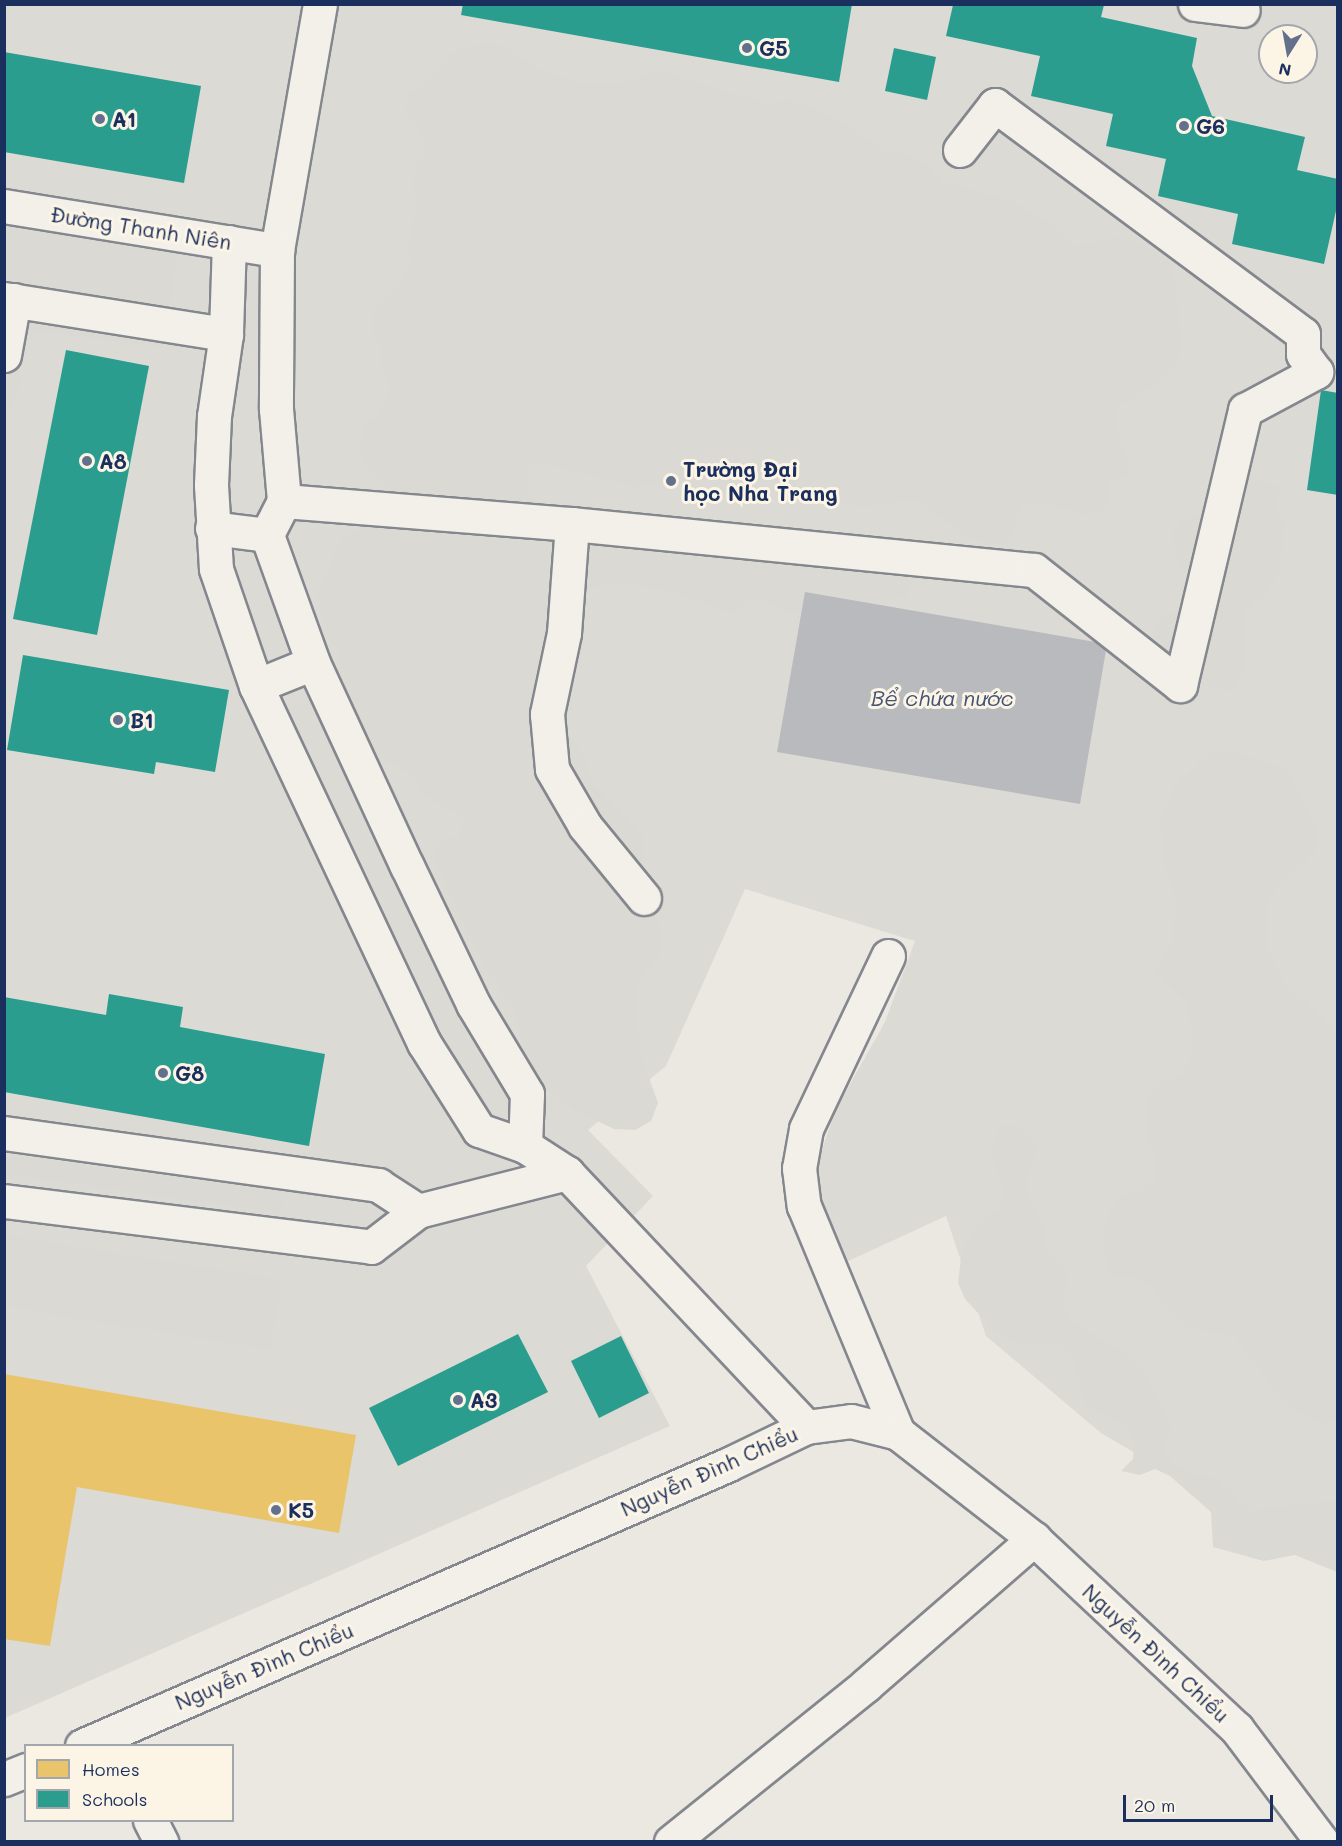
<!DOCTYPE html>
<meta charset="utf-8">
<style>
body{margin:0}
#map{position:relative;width:1342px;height:1846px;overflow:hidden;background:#eae8e1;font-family:Mali,sans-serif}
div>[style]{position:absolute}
.built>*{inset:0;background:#dbdad5}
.green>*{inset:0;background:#dbd9d4}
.water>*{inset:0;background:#b8babe}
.homes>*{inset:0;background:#e9c46a}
.schools>*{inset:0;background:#2a9d8f}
.roads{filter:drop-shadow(2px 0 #84878d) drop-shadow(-2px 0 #84878d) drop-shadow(0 2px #84878d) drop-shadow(0 -2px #84878d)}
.minor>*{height:33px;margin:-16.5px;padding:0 16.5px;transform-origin:16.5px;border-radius:16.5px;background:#f3f0ea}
.dots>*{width:16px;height:16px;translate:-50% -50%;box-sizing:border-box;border:3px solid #fcf5e5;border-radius:50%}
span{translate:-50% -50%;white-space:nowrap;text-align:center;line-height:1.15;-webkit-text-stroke:6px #fcf5e5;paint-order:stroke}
.poi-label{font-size:21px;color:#1b2f5e;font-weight:700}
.left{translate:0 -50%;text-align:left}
.street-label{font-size:21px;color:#1b2f5e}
.water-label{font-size:22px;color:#445376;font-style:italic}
.frame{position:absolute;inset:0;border:6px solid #1b2f5e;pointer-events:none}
.legend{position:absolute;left:24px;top:1744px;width:210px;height:78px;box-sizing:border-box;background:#fcf5e5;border:2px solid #a2a6af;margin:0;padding:8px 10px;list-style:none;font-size:18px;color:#1b2f5e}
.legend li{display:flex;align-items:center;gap:12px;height:30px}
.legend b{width:30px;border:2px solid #a2a6af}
.north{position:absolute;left:1258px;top:24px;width:60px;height:60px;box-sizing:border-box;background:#fcf5e5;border:2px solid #a2a6af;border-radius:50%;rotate:191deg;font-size:16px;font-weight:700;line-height:24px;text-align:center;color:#1b2f5e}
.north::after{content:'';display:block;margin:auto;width:21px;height:27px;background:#63708c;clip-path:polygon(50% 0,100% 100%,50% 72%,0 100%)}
.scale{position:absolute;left:1123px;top:1795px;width:150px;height:27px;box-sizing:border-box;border:3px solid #1b2f5e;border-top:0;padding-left:8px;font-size:18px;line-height:21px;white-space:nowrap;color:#1b2f5e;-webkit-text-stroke:4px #fcf5e5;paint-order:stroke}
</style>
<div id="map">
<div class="built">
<div style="clip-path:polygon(evenodd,5px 5px,1337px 5px,1337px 1571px,1101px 1433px,986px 1336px,946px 1216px,844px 1263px,812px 1180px,835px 1111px,885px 1022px,915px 941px,745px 889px,666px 1066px,588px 1130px,653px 1196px,586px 1266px,670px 1426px,5px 1718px,5px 5px,1270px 36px,1306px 36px,1306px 72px,1270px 72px,1270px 36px)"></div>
</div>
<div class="green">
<div style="clip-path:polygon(486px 43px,505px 47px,534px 67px,585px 84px,622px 84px,658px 71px,768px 104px,787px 100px,804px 105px,853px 129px,883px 151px,913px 156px,930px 167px,940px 181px,1012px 201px,1049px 223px,1075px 246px,1117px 237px,1154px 248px,1170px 262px,1175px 281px,1181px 352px,1173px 368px,1160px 381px,1115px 408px,1120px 444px,1129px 459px,1128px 477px,1108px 479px,1110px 497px,1103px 510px,1085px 515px,1041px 502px,1020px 505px,1009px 542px,989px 545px,969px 537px,915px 499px,858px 507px,819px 498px,757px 500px,679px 484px,660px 482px,639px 487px,551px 465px,530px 466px,526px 484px,533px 501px,547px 510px,898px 570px,912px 580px,907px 596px,809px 613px,783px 612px,766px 601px,745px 601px,733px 614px,672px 591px,625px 584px,602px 584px,580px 593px,558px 719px,582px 752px,593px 785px,643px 835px,643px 870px,661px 934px,662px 951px,639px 980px,636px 997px,640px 1052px,658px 1103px,651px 1121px,635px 1130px,614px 1129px,576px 1111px,542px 1085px,530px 1069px,514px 1009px,479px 956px,434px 858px,442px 840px,460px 836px,464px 817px,425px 796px,414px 778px,396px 765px,375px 759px,338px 697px,346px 679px,338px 651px,325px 633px,318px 593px,341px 540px,358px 530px,386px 502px,384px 482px,369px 469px,360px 451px,363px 428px,379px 415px,390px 387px,381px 369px,382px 350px,373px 332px,373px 312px,401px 283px,410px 263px,408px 242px,418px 205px,412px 185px,416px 167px,426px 150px,420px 131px,406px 113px,408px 94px,439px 72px,452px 52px)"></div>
<div style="clip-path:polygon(5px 216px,179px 247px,161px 347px,39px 331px,5px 339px)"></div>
<div style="clip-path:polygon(4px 347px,18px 367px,21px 380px,5px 421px)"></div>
<div style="clip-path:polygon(1254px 477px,1279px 487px,1277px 511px,1284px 522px,1278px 576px,1270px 588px,1247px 608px,1243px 636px,1247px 664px,1234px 691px,1198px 684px,1184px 691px,1159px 648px,1155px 632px,1160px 617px,1188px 610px,1189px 578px,1179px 565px,1173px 534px,1181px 521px,1208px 511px,1240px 479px)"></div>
<div style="clip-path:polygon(1221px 750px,1272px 763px,1288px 772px,1317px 832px,1315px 851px,1275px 889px,1267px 906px,1266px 947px,1289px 992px,1304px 1001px,1337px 1034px,1337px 1421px,1322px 1423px,1286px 1404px,1234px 1335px,1193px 1329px,1175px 1316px,1148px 1284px,1129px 1276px,1111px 1275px,1104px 1255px,1103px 1236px,1109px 1212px,1122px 1195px,1140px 1192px,1155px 1180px,1156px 1159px,1148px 1141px,1148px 1095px,1163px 1082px,1180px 1077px,1190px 1061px,1193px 1039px,1185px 1000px,1154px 972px,1174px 940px,1175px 921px,1176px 901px,1163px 861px,1161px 820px,1175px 785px,1203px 759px)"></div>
<div style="clip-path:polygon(1017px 1125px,1037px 1146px,1025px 1187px,1044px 1228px,1044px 1247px,1065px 1269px,1068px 1283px,1062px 1297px,1063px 1311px,1073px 1322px,1127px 1355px,1150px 1381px,1170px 1422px,1165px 1453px,1175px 1465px,1186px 1472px,1216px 1479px,1250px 1511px,1329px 1501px,1337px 1503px,1337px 1572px,1295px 1555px,1264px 1561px,1213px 1547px,1211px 1512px,1170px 1476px,1155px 1469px,1140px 1475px,1121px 1471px,1133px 1459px,1134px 1443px,1125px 1425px,1087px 1407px,1071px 1355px,1057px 1344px,1024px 1344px,1008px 1338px,991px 1327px,965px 1299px,958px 1283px,962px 1249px,983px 1219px,999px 1209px,1005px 1195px,993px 1160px,994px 1141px,1001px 1126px)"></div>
<div style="clip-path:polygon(5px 1155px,267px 1190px,279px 1193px,283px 1205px,277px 1212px,5px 1174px)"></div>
<div style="clip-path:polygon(4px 1235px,282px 1280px,270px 1350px,5px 1306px)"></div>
</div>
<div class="water">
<div style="clip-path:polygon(805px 592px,1107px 644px,1080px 804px,777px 752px)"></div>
</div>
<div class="homes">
<div style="clip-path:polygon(4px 1374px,356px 1435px,339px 1533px,77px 1487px,50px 1646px,4px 1639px)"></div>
</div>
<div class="schools">
<div style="clip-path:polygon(463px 4px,852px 4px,839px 82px,461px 15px)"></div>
<div style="clip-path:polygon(953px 5px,1104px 5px,1101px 17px,1197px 38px,1192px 66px,1212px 116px,1305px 137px,1297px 170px,1338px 179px,1338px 202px,1324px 264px,1232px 244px,1238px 214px,1158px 196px,1166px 159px,1106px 146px,1113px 114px,1031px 96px,1040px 56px,946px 36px)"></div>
<div style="clip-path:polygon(894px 48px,936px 57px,927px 100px,885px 91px)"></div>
<div style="clip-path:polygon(4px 52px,201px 86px,184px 183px,4px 152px)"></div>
<div style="clip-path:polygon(66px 350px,149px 366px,97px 635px,13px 619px)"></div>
<div style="clip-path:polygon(1321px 390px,1338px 393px,1338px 495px,1307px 490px)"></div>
<div style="clip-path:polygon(23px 655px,229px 690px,215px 772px,156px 762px,154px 774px,7px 750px)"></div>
<div style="clip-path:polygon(109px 994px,183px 1007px,180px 1027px,325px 1054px,309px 1146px,4px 1092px,4px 997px,106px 1015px)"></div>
<div style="clip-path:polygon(518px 1334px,548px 1392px,398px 1466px,369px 1408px)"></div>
<div style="clip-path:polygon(621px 1336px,649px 1393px,599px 1418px,571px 1361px)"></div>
</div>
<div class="roads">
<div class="minor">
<div style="left:320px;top:4px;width:250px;rotate:99.9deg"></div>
<div style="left:277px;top:250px;width:159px;rotate:90.4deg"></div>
<div style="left:276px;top:409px;width:92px;rotate:85deg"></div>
<div style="left:284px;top:501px;width:38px;rotate:117deg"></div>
<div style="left:267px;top:535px;width:136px;rotate:70.2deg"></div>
<div style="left:313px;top:663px;width:224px;rotate:65.2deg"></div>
<div style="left:407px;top:866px;width:153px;rotate:64.4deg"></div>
<div style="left:473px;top:1004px;width:105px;rotate:59deg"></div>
<div style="left:527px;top:1094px;width:52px;rotate:92.2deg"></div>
<div style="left:1195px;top:4px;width:48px;rotate:7.1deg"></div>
<div style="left:4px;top:206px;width:277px;rotate:9.2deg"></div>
<div style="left:229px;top:242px;width:92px;rotate:91.9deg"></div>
<div style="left:226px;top:334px;width:83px;rotate:98.3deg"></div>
<div style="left:214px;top:416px;width:69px;rotate:92.5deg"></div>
<div style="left:211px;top:485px;width:84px;rotate:86.6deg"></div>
<div style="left:216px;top:569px;width:124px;rotate:71.1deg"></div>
<div style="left:256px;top:686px;width:395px;rotate:64.8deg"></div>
<div style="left:424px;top:1043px;width:103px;rotate:57.7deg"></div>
<div style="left:479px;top:1130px;width:49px;rotate:19.2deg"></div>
<div style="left:525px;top:1146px;width:50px;rotate:32.7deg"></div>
<div style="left:567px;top:1173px;width:349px;rotate:46.7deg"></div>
<div style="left:4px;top:299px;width:225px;rotate:9deg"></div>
<div style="left:4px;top:355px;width:56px;rotate:-79.7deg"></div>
<div style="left:284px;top:501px;width:289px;rotate:4.6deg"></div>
<div style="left:572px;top:524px;width:464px;rotate:5.7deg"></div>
<div style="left:1034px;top:570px;width:186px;rotate:38.2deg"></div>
<div style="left:1180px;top:685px;width:283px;rotate:-76.7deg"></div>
<div style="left:1245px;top:410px;width:81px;rotate:-28.2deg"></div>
<div style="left:1316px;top:372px;width:22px;rotate:-126deg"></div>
<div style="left:1303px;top:354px;width:20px;rotate:-90deg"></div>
<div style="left:1303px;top:334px;width:384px;rotate:-143.4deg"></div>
<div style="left:995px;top:105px;width:57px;rotate:127.9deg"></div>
<div style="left:572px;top:524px;width:109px;rotate:94.2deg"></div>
<div style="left:564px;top:633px;width:83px;rotate:101.9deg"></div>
<div style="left:547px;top:714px;width:55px;rotate:84.8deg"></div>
<div style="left:552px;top:769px;width:66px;rotate:59.9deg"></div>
<div style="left:585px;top:826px;width:93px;rotate:50.7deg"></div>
<div style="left:212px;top:528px;width:55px;rotate:7.3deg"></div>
<div style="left:256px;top:686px;width:61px;rotate:-22deg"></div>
<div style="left:888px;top:956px;width:191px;rotate:115.4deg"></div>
<div style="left:806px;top:1129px;width:40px;rotate:100deg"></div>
<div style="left:799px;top:1168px;width:38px;rotate:83deg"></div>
<div style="left:804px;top:1206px;width:246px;rotate:67.5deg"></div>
<div style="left:4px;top:1133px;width:378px;rotate:7.9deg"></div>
<div style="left:378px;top:1185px;width:48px;rotate:33deg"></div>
<div style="left:4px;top:1201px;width:370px;rotate:7.1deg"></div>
<div style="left:371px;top:1247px;width:59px;rotate:-37.5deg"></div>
<div style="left:418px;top:1211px;width:154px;rotate:-14.3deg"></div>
<div style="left:82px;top:1746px;width:704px;rotate:-23.54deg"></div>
<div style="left:727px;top:1465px;width:88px;rotate:-25.7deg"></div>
<div style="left:806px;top:1427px;width:45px;rotate:-7.6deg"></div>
<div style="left:851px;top:1421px;width:49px;rotate:14.3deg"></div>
<div style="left:898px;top:1433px;width:172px;rotate:37.9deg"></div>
<div style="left:1034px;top:1539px;width:278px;rotate:43.1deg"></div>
<div style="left:1237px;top:1729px;width:141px;rotate:53deg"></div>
<div style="left:4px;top:1779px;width:24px;rotate:-22deg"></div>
<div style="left:150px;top:1820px;width:25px;rotate:63deg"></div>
<div style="left:671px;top:1842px;width:250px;rotate:-38.8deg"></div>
<div style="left:866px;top:1685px;width:223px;rotate:-41deg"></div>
</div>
</div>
<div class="dots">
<div style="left:747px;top:48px;background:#63708c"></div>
<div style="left:100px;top:119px;background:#63708c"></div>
<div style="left:1184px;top:126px;background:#63708c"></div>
<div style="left:87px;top:461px;background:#63708c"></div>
<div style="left:671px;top:481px;background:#63708c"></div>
<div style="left:118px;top:720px;background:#63708c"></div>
<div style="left:163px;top:1073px;background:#63708c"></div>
<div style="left:458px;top:1400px;background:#63708c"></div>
<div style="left:276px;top:1510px;background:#63708c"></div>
</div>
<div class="poi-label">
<span class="left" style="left:759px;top:48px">G5</span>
<span class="left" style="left:112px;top:119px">A1</span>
<span class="left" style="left:1196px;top:126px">G6</span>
<span class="left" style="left:99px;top:461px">A8</span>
<span class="left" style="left:683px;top:481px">Trường Đại<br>học Nha Trang</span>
<span class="left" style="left:130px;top:720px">B1</span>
<span class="left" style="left:175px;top:1073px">G8</span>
<span class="left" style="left:470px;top:1400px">A3</span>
<span class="left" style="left:288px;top:1510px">K5</span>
</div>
<div class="street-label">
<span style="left:141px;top:228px;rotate:9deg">Đường Thanh Niên</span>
<span style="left:709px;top:1471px;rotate:-24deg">Nguyễn Đình Chiểu</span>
<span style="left:1156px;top:1653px;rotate:43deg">Nguyễn Đình Chiểu</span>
<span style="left:264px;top:1666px;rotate:-23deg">Nguyễn Đình Chiểu</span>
</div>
<div class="water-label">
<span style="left:942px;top:698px">Bể chứa nước</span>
</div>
<div class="frame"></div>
<ul class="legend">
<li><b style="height:16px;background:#e9c46a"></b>Homes</li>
<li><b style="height:16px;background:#2a9d8f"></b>Schools</li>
</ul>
<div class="north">N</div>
<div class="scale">20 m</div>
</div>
